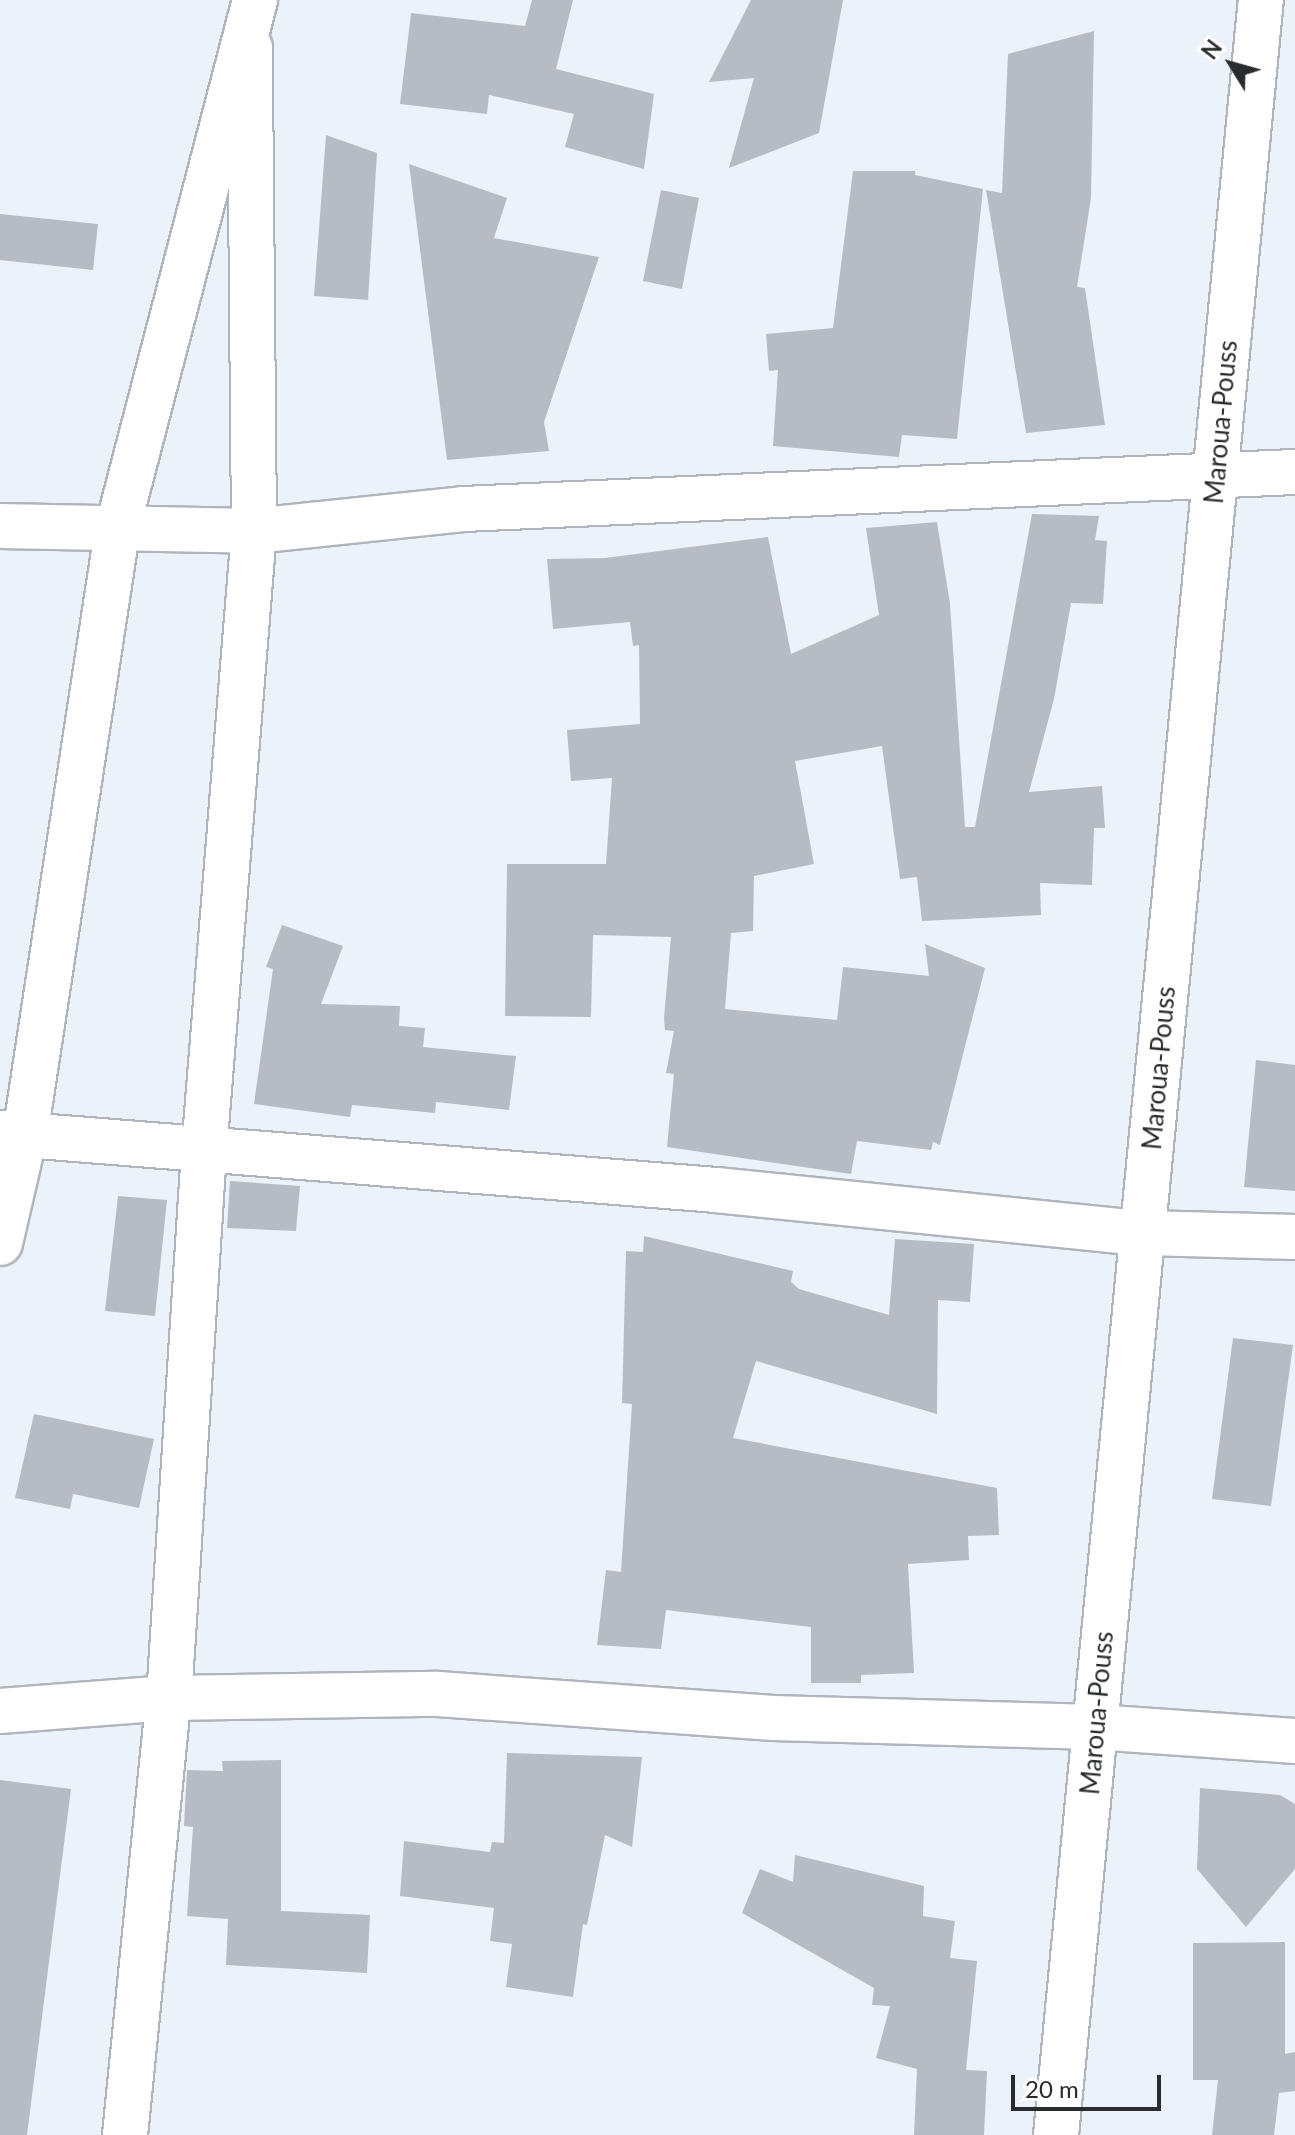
<!DOCTYPE html>
<style>
body{margin:0}
#map{position:relative;width:1295px;height:2135px;overflow:hidden;background:#ecf2fa;font-family:Lato,sans-serif}
div>[style]{position:absolute}
.building>*{inset:0;background:#b7bcc4}
.roads{filter:drop-shadow(2px 0 #b0b5bd) drop-shadow(-2px 0 #b0b5bd) drop-shadow(0 2px #b0b5bd) drop-shadow(0 -2px #b0b5bd)}
.street>*{height:44px;margin:-22px;padding:0 22px;transform-origin:22px;border-radius:22px;background:#fff}
.secondary>*{height:44px;margin:-22px;padding:0 22px;transform-origin:22px;border-radius:22px;background:#fff}
.primary>*{height:44px;margin:-22px;padding:0 22px;transform-origin:22px;border-radius:22px;background:#fff}
span{translate:-50% -50%;white-space:nowrap;text-align:center;line-height:1.15;-webkit-text-stroke:6px #fff;paint-order:stroke}
.street-label{font-size:26px;color:#292b2e}
.north{position:absolute;left:1191px;top:24px;width:80px;height:80px;-webkit-text-stroke:6px #fff;paint-order:stroke;rotate:307deg;font-size:22px;font-weight:700;line-height:32px;text-align:center;color:#292b2e}
.north::after{content:'';display:block;margin:auto;width:28px;height:36px;background:#292b2e;clip-path:polygon(50% 0,100% 100%,50% 72%,0 100%)}
.scale{position:absolute;left:1011px;top:2075px;width:150px;height:36px;box-sizing:border-box;border:4px solid #292b2e;border-top:0;padding-left:10px;font-size:24px;line-height:28px;white-space:nowrap;color:#292b2e;-webkit-text-stroke:6px #fff;paint-order:stroke}
</style>
<div id="map">
<div class="building">
<div style="clip-path:polygon(532px 0,573px 0,556px 69px,654px 94px,644px 169px,565px 147px,574px 114px,489px 95px,487px 114px,400px 104px,411px 13px,525px 26px)"></div>
<div style="clip-path:polygon(751px 0,843px 0,819px 133px,729px 168px,754px 78px,709px 82px)"></div>
<div style="clip-path:polygon(1094px 31px,1091px 198px,1077px 287px,1085px 288px,1105px 425px,1026px 433px,986px 190px,1002px 193px,1008px 54px)"></div>
<div style="clip-path:polygon(326px 135px,377px 153px,368px 300px,314px 296px)"></div>
<div style="clip-path:polygon(409px 164px,507px 198px,494px 238px,599px 257px,544px 422px,549px 451px,447px 460px)"></div>
<div style="clip-path:polygon(853px 171px,915px 171px,915px 175px,983px 189px,957px 439px,902px 435px,899px 457px,773px 446px,778px 370px,769px 371px,766px 334px,833px 328px)"></div>
<div style="clip-path:polygon(661px 190px,699px 198px,682px 289px,643px 281px)"></div>
<div style="clip-path:polygon(0 214px,98px 224px,93px 270px,0 260px)"></div>
<div style="clip-path:polygon(1032px 514px,1099px 516px,1095px 540px,1107px 541px,1103px 604px,1071px 603px,1054px 699px,1029px 792px,1102px 786px,1105px 828px,1094px 828px,1092px 885px,1040px 883px,1041px 915px,922px 921px,917px 877px,900px 879px,882px 746px,795px 761px,814px 864px,754px 876px,753px 931px,731px 933px,725px 1009px,837px 1020px,843px 967px,929px 976px,925px 944px,985px 968px,940px 1145px,933px 1142px,931px 1150px,857px 1141px,851px 1174px,667px 1147px,674px 1074px,666px 1073px,674px 1031px,665px 1030px,664px 1018px,671px 937px,593px 935px,591px 1017px,505px 1016px,507px 864px,606px 864px,612px 778px,571px 781px,567px 730px,640px 724px,639px 645px,633px 646px,630px 622px,553px 629px,547px 559px,605px 558px,768px 537px,791px 654px,879px 615px,866px 528px,937px 522px,950px 604px,965px 827px,975px 827px)"></div>
<div style="clip-path:polygon(282px 925px,343px 946px,321px 1004px,400px 1006px,399px 1026px,425px 1028px,423px 1047px,516px 1056px,509px 1110px,436px 1102px,435px 1113px,352px 1105px,350px 1117px,254px 1104px,273px 969px,266px 967px)"></div>
<div style="clip-path:polygon(1256px 1060px,1295px 1065px,1295px 1191px,1244px 1187px)"></div>
<div style="clip-path:polygon(230px 1181px,300px 1186px,296px 1231px,227px 1228px)"></div>
<div style="clip-path:polygon(118px 1196px,167px 1200px,155px 1316px,105px 1311px)"></div>
<div style="clip-path:polygon(644px 1236px,793px 1271px,791px 1282px,799px 1289px,889px 1315px,895px 1239px,974px 1244px,970px 1302px,938px 1300px,937px 1414px,756px 1361px,733px 1438px,997px 1488px,999px 1535px,968px 1536px,969px 1560px,908px 1564px,914px 1673px,861px 1675px,861px 1683px,811px 1683px,811px 1627px,666px 1610px,661px 1649px,597px 1645px,606px 1570px,621px 1572px,632px 1404px,622px 1403px,626px 1251px,643px 1252px)"></div>
<div style="clip-path:polygon(1233px 1338px,1293px 1345px,1271px 1506px,1212px 1499px)"></div>
<div style="clip-path:polygon(34px 1414px,154px 1439px,139px 1508px,73px 1494px,70px 1509px,15px 1498px)"></div>
<div style="clip-path:polygon(507px 1753px,642px 1757px,632px 1847px,605px 1835px,587px 1925px,583px 1924px,573px 1997px,506px 1987px,512px 1944px,490px 1941px,494px 1908px,400px 1896px,404px 1841px,490px 1852px,492px 1842px,504px 1843px)"></div>
<div style="clip-path:polygon(281px 1760px,281px 1911px,370px 1915px,367px 1973px,226px 1965px,228px 1919px,187px 1916px,193px 1827px,184px 1826px,187px 1770px,223px 1771px,222px 1761px)"></div>
<div style="clip-path:polygon(0 1780px,71px 1789px,27px 2135px,0 2135px)"></div>
<div style="clip-path:polygon(1200px 1788px,1280px 1795px,1295px 1804px,1295px 1869px,1246px 1927px,1197px 1869px)"></div>
<div style="clip-path:polygon(795px 1855px,924px 1886px,923px 1916px,955px 1921px,950px 1958px,977px 1961px,966px 2070px,987px 2071px,984px 2135px,914px 2135px,917px 2069px,876px 2058px,890px 2006px,872px 2005px,874px 1988px,742px 1913px,760px 1869px,793px 1882px)"></div>
<div style="clip-path:polygon(1285px 1942px,1285px 2054px,1295px 2052px,1295px 2091px,1279px 2093px,1274px 2135px,1212px 2135px,1218px 2080px,1193px 2080px,1193px 1943px)"></div>
</div>
<div class="roads">
<div class="street">
<div style="left:0;top:526px;width:254px;rotate:1.1deg"></div>
<div style="left:254px;top:531px;width:210px;rotate:-6deg"></div>
<div style="left:463px;top:509px;width:833px;rotate:-2.55deg"></div>
<div style="left:0;top:1133px;width:718px;rotate:4.55deg"></div>
<div style="left:716px;top:1190px;width:429px;rotate:5.8deg"></div>
<div style="left:1143px;top:1233px;width:152px;rotate:1.5deg"></div>
<div style="left:0;top:1711px;width:169px;rotate:-4.4deg"></div>
<div style="left:169px;top:1698px;width:269px;rotate:-0.9deg"></div>
<div style="left:438px;top:1694px;width:336px;rotate:4.1deg"></div>
<div style="left:773px;top:1718px;width:322px;rotate:1.6deg"></div>
<div style="left:1095px;top:1727px;width:200px;rotate:4deg"></div>
<div style="left:125px;top:2135px;width:439px;rotate:-84.3deg"></div>
<div style="left:169px;top:1698px;width:548px;rotate:-86.34deg"></div>
<div style="left:204px;top:1151px;width:622px;rotate:-85.39deg"></div>
<div style="left:254px;top:531px;width:484px;rotate:-90.5deg"></div>
</div>
<div class="secondary">
<div style="left:0;top:1243px;width:111px;rotate:-77deg"></div>
<div style="left:25px;top:1135px;width:616px;rotate:-81.32deg"></div>
<div style="left:118px;top:526px;width:544px;rotate:-75.4deg"></div>
</div>
<div class="primary">
<div style="left:1056px;top:2135px;width:2145px;rotate:-84.52deg"></div>
</div>
</div>
<div class="street-label">
<span style="left:1221px;top:422px;rotate:-85deg">Maroua-Pouss</span>
<span style="left:1159px;top:1068px;rotate:-85deg">Maroua-Pouss</span>
<span style="left:1097px;top:1713px;rotate:-85deg">Maroua-Pouss</span>
</div>
<div class="north">N</div>
<div class="scale">20 m</div>
</div>
